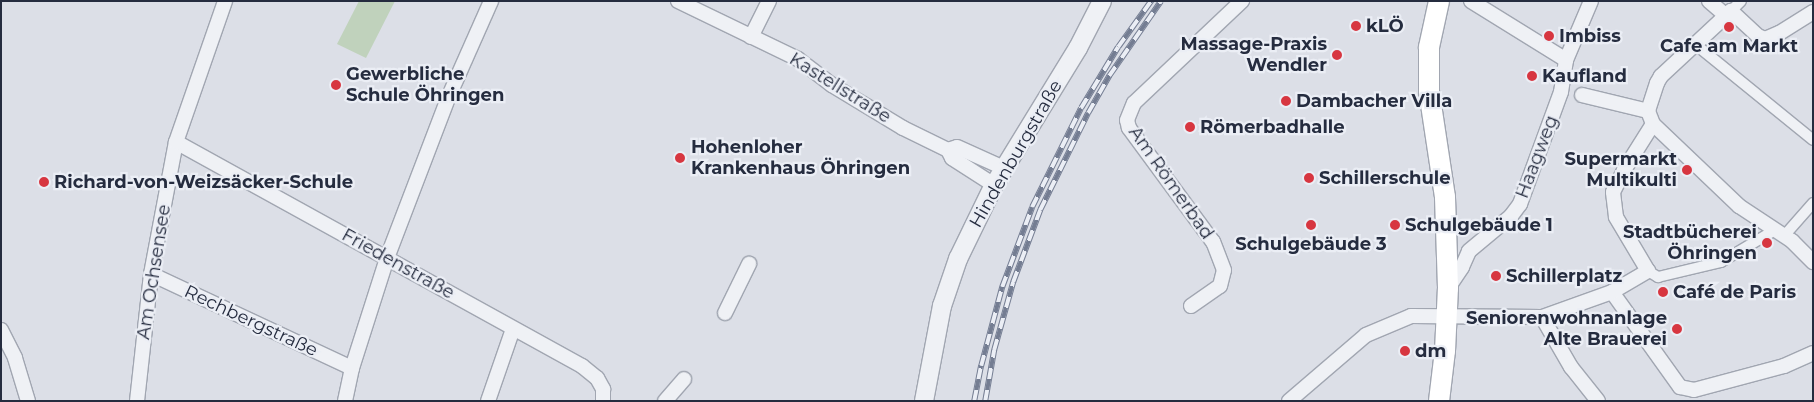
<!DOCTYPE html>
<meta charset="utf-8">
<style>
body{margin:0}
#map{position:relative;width:1814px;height:402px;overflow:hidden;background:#dcdfe7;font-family:Montserrat,sans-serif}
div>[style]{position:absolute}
.green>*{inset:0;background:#c0d2bc}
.roads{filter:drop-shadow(1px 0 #a1a6b1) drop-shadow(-1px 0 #a1a6b1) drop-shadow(0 1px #a1a6b1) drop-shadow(0 -1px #a1a6b1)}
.pedestrian>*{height:10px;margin:-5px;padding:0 5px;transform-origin:5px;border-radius:5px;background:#eff1f5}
.minor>*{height:14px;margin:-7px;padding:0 7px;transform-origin:7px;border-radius:7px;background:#eff1f5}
.tertiary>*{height:18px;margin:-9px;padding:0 9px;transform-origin:9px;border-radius:9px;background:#eff1f5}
.secondary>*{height:20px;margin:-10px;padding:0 10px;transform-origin:10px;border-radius:10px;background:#fff}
.rail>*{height:5.5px;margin-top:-2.75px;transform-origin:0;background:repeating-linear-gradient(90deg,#ebeef5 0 11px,#747d92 0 22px);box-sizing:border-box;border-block:1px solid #747d92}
.dots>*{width:14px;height:14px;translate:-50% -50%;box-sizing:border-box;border:2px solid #ebeef5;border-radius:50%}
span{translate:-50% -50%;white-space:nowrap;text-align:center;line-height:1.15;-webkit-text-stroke:4.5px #ebeef5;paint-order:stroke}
.poi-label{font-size:18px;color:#252c3f;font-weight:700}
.left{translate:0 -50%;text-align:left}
.right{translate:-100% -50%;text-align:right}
.street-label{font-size:18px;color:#252c3f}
.frame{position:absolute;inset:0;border:2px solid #252c3f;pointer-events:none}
</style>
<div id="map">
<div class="green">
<div style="clip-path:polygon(359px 1px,395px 1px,366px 58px,337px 44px)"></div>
</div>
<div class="roads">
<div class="pedestrian">
<div style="left:1731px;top:11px;width:14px;rotate:-45deg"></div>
<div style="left:1695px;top:44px;width:152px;rotate:39.1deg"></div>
<div style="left:1784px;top:236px;width:44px;rotate:-48.7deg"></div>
<div style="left:1648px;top:271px;width:12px;rotate:31deg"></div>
<div style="left:1658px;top:277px;width:65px;rotate:-13.4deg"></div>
<div style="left:1721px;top:262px;width:63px;rotate:-30.7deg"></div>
</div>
<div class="minor">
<div style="left:678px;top:1px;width:133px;rotate:25.8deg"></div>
<div style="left:798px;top:59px;width:43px;rotate:37.4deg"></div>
<div style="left:832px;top:85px;width:83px;rotate:31.2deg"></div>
<div style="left:903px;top:128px;width:50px;rotate:26.1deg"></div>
<div style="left:948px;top:150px;width:9px;rotate:63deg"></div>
<div style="left:952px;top:158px;width:50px;rotate:32.7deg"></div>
<div style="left:1471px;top:1px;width:112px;rotate:31.8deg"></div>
<div style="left:1709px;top:1px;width:23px;rotate:41deg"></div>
<div style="left:1813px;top:12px;width:40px;rotate:148deg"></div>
<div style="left:1779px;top:33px;width:15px;rotate:157deg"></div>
<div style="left:1765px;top:39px;width:8px;rotate:-157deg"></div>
<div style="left:1758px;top:36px;width:37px;rotate:-137deg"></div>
<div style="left:1731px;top:11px;width:96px;rotate:137.1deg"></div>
<div style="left:1661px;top:76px;width:8px;rotate:120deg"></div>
<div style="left:1657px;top:83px;width:29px;rotate:108deg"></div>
<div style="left:1648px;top:111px;width:14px;rotate:69deg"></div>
<div style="left:1653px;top:124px;width:119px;rotate:43.6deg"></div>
<div style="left:1739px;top:206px;width:64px;rotate:33.4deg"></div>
<div style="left:1792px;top:241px;width:30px;rotate:45deg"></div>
<div style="left:751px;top:37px;width:40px;rotate:-63.4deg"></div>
<div style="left:1582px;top:95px;width:68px;rotate:13.6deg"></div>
<div style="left:176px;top:142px;width:464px;rotate:28.9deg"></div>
<div style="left:582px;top:366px;width:19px;rotate:39deg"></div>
<div style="left:597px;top:378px;width:13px;rotate:61deg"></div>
<div style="left:603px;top:389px;width:12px;rotate:90deg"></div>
<div style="left:948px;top:150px;width:9px;rotate:-18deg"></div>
<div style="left:957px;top:147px;width:51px;rotate:24.1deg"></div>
<div style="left:151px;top:274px;width:222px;rotate:25.1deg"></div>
<div style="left:1448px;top:288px;width:25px;rotate:-56deg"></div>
<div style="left:1462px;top:267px;width:17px;rotate:-66deg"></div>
<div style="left:1469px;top:251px;width:55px;rotate:-39.8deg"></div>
<div style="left:1511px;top:216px;width:15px;rotate:-53deg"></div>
<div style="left:1520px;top:204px;width:119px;rotate:-69.9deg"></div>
<div style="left:1561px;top:92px;width:32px;rotate:-81deg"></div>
<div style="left:1566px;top:60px;width:64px;rotate:-67deg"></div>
<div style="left:1612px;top:292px;width:117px;rotate:54.4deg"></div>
<div style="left:1680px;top:387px;width:14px;rotate:12deg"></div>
<div style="left:1694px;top:390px;width:93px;rotate:-14.9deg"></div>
<div style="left:1784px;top:366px;width:32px;rotate:-24deg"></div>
<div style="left:1191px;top:306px;width:35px;rotate:-35deg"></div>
<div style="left:1220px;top:286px;width:16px;rotate:-76deg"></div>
<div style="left:1224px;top:270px;width:30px;rotate:-111deg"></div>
<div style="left:1213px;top:242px;width:142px;rotate:-126.4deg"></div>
<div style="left:1129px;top:128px;width:8px;rotate:-104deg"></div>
<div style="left:1127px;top:120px;width:18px;rotate:-68deg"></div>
<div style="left:1134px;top:103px;width:149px;rotate:-43.4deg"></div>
<div style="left:725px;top:313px;width:55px;rotate:-63.9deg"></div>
<div style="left:1542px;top:317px;width:58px;rotate:59.9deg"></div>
<div style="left:1571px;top:367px;width:43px;rotate:51.5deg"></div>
<div style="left:1px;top:330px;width:31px;rotate:63deg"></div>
<div style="left:15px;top:358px;width:45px;rotate:73.2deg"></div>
<div style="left:137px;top:401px;width:128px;rotate:-83.7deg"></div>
<div style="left:151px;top:274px;width:134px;rotate:-79.3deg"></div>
<div style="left:176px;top:142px;width:149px;rotate:-70.8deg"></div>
<div style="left:345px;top:401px;width:34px;rotate:-78deg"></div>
<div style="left:352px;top:368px;width:115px;rotate:-72.3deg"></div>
<div style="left:387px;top:258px;width:173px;rotate:-69.1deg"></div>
<div style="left:449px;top:96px;width:104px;rotate:-66.1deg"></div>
<div style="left:488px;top:401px;width:76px;rotate:-70.9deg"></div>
<div style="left:665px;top:401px;width:29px;rotate:-49deg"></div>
<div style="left:1289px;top:401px;width:101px;rotate:-40.6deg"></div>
<div style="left:1366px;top:335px;width:49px;rotate:-22.9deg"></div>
<div style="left:1411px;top:316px;width:131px;rotate:0.4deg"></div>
<div style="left:1542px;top:317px;width:74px;rotate:-19.7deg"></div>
<div style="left:1612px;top:292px;width:42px;rotate:-30.3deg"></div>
<div style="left:1648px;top:271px;width:63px;rotate:-120.7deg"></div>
<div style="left:1616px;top:217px;width:25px;rotate:-97deg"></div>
<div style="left:1613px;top:192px;width:25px;rotate:-63deg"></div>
<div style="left:1624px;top:170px;width:54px;rotate:-57.8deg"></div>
</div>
<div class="tertiary">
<div style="left:924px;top:401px;width:97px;rotate:-79.3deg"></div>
<div style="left:942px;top:306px;width:50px;rotate:-71.2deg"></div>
<div style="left:958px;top:259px;width:82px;rotate:-64.1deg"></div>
<div style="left:994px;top:185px;width:161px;rotate:-58.5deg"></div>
<div style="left:1078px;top:48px;width:53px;rotate:-62.9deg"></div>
</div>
<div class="secondary">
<div style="left:1439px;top:401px;width:50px;rotate:-83.2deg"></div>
<div style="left:1445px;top:351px;width:63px;rotate:-87.3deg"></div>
<div style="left:1448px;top:288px;width:91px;rotate:-91.9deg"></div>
<div style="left:1445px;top:197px;width:107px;rotate:-98.6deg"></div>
<div style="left:1429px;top:91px;width:44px;rotate:-90deg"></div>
<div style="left:1429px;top:47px;width:47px;rotate:-77.7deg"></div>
</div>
</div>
<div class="rail">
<div style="left:974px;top:401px;width:36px;rotate:-79deg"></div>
<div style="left:981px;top:366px;width:82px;rotate:-75.1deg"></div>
<div style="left:1002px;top:287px;width:85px;rotate:-69.4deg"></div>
<div style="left:1032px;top:207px;width:110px;rotate:-63.7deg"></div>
<div style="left:1081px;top:108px;width:71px;rotate:-58.8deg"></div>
<div style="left:1118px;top:47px;width:57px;rotate:-54.3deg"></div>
<div style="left:985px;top:401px;width:52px;rotate:-80deg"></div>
<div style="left:994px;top:350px;width:71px;rotate:-74.4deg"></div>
<div style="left:1013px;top:282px;width:77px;rotate:-69.4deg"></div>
<div style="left:1040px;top:210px;width:108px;rotate:-63.7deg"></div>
<div style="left:1088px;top:113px;width:43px;rotate:-60.4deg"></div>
<div style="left:1109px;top:76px;width:91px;rotate:-55.3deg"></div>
</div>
<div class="dots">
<div style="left:1356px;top:26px;background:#d73640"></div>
<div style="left:1729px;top:27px;background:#d73640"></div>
<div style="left:1549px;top:36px;background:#d73640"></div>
<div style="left:1337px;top:55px;background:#d73640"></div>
<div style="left:1532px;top:76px;background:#d73640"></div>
<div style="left:336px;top:85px;background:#d73640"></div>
<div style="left:1286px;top:101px;background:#d73640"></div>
<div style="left:1190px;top:127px;background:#d73640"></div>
<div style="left:680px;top:158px;background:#d73640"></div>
<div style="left:1687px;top:170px;background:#d73640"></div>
<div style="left:1309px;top:178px;background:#d73640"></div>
<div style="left:44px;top:182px;background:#d73640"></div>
<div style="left:1311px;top:225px;background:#d73640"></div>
<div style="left:1395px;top:225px;background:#d73640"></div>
<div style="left:1767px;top:243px;background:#d73640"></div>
<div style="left:1496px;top:276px;background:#d73640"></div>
<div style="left:1663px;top:292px;background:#d73640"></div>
<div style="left:1677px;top:329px;background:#d73640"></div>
<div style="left:1405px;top:351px;background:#d73640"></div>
</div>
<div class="poi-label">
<span class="left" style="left:1366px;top:26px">kLÖ</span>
<span class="left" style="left:1559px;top:36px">Imbiss</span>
<span class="right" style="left:1327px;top:55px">Massage-Praxis<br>Wendler</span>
<span style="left:1729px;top:46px">Cafe am Markt</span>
<span class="left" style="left:346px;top:85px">Gewerbliche<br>Schule Öhringen</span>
<span class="left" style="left:1542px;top:76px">Kaufland</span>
<span class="left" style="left:1296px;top:101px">Dambacher Villa</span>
<span class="left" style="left:1200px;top:127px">Römerbadhalle</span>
<span class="left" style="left:691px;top:158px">Hohenloher<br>Krankenhaus Öhringen</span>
<span class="right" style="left:1677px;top:170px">Supermarkt<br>Multikulti</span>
<span class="left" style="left:1319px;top:178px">Schillerschule</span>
<span class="left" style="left:54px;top:182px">Richard-von-Weizsäcker-Schule</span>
<span class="left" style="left:1405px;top:225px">Schulgebäude 1</span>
<span class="right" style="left:1757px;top:243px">Stadtbücherei<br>Öhringen</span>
<span style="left:1311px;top:244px">Schulgebäude 3</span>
<span class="left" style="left:1506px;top:276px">Schillerplatz</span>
<span class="left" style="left:1673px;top:292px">Café de Paris</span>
<span class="right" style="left:1667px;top:329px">Seniorenwohnanlage<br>Alte Brauerei</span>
<span class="left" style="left:1415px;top:351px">dm</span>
</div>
<div class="street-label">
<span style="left:840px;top:88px;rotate:32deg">Kastellstraße</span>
<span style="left:1016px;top:154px;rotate:-60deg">Hindenburgstraße</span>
<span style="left:1537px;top:157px;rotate:-69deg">Haagweg</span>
<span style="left:1171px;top:183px;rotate:55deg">Am Römerbad</span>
<span style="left:398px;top:264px;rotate:29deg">Friedenstraße</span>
<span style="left:154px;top:272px;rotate:-81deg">Am Ochsensee</span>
<span style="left:251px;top:321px;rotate:25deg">Rechbergstraße</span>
</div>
<div class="frame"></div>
</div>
